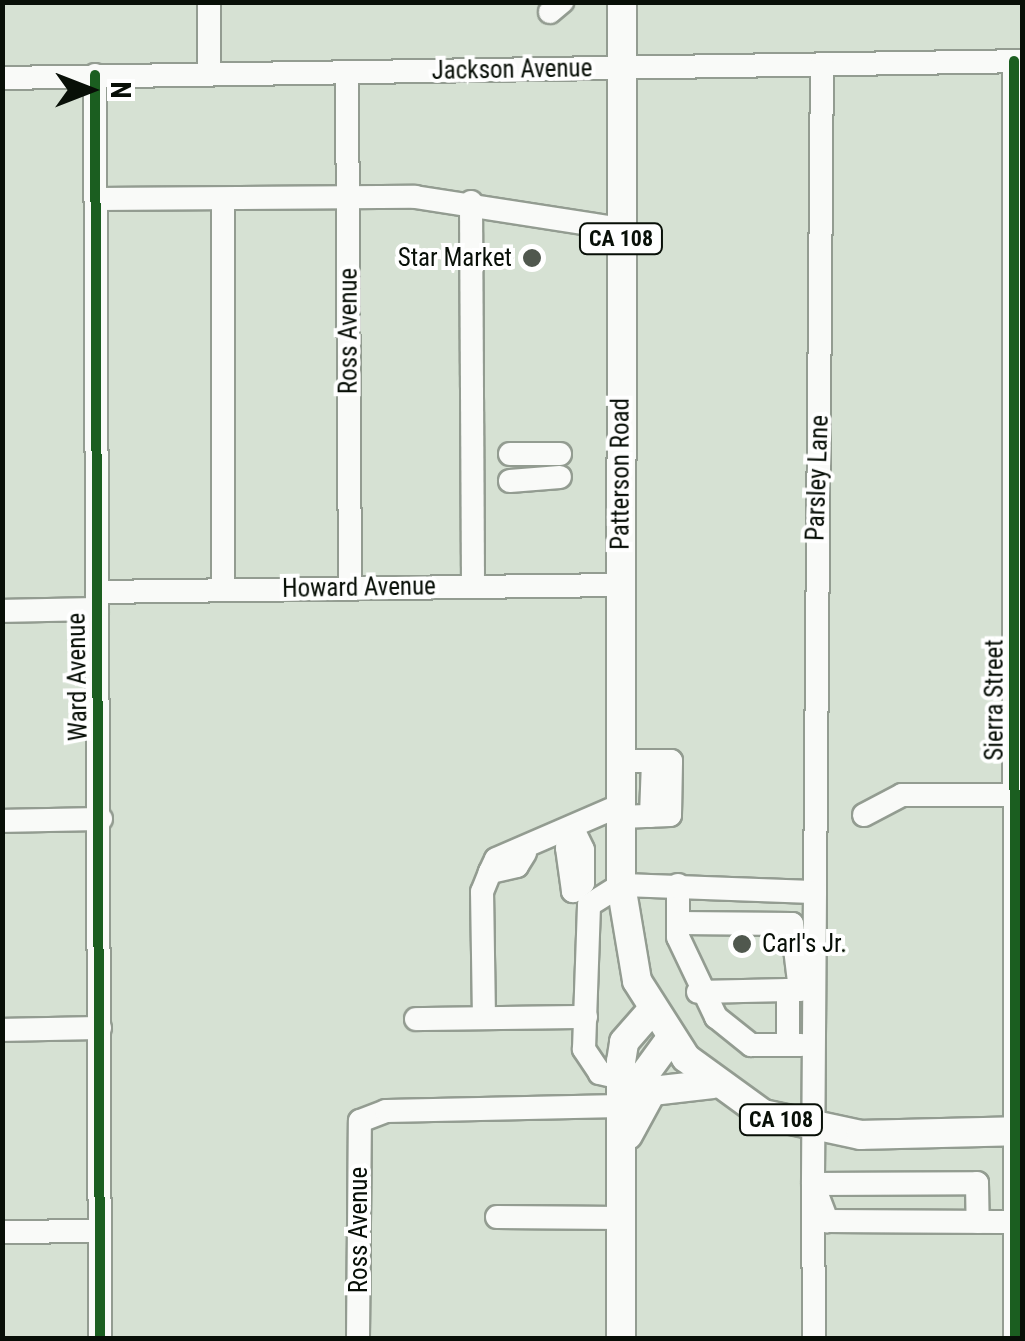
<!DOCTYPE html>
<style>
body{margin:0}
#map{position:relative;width:1025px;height:1341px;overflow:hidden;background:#d6e1d3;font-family:"Roboto Condensed",sans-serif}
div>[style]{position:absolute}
.roads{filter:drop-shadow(2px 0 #939c91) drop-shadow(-2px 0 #939c91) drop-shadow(0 2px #939c91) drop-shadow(0 -2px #939c91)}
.minor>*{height:22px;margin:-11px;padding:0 11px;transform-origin:11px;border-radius:11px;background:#f9faf8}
.major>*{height:28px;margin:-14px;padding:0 14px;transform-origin:14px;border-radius:14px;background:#f9faf8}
.cycleway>*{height:10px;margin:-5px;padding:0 5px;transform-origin:5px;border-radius:5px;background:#1b5e20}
.dots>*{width:28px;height:28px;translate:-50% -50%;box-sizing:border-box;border:5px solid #fff;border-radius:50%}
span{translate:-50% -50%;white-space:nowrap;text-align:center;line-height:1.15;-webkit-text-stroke:8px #fff;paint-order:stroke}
.shield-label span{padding:2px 8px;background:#fff;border:2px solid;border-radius:8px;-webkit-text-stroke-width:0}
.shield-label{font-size:22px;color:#080f07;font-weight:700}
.street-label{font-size:25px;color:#080f07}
.poi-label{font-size:25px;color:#080f07}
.right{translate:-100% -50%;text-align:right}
.left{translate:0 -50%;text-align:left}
.frame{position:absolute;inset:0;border:5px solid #080f07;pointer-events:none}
.north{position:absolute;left:40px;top:40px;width:100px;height:100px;-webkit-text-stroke:8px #fff;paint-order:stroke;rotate:90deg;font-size:28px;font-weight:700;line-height:40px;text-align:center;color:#080f07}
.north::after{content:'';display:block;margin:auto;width:35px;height:45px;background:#080f07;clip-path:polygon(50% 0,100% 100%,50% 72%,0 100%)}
</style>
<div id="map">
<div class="roads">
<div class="minor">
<div style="left:550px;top:12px;width:16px;rotate:-40deg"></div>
<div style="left:1014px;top:61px;width:1277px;rotate:89.96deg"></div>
<div style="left:209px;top:73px;width:71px;rotate:-90deg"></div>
<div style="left:347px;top:73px;width:515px;rotate:89.67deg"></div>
<div style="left:95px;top:75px;width:1263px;rotate:89.77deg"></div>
<div style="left:2px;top:78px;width:1020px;rotate:-0.95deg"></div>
<div style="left:98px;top:199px;width:317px;rotate:-0.4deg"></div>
<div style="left:415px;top:197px;width:208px;rotate:8.8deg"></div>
<div style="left:223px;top:199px;width:391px;rotate:90deg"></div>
<div style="left:471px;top:202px;width:384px;rotate:89.7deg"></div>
<div style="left:510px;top:454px;width:50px"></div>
<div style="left:510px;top:481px;width:50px;rotate:-4.6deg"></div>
<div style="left:97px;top:592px;width:524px;rotate:-0.77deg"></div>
<div style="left:2px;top:611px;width:95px;rotate:-1.2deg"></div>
<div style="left:864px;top:815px;width:43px;rotate:-27.8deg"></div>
<div style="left:902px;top:795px;width:113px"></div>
<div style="left:651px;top:816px;width:55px;rotate:-87.9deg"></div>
<div style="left:621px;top:817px;width:49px;rotate:-2.3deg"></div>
<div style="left:670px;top:815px;width:54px;rotate:-88.9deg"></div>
<div style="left:671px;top:761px;width:50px;rotate:180deg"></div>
<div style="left:2px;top:821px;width:99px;rotate:-1.2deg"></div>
<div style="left:572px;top:827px;width:25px;rotate:64deg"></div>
<div style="left:583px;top:850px;width:33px;rotate:90deg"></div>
<div style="left:583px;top:883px;width:13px;rotate:141deg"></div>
<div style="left:573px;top:891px;width:43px;rotate:-97.9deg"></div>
<div style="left:567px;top:848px;width:12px;rotate:-31deg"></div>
<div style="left:525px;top:853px;width:15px;rotate:122deg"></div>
<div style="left:517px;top:866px;width:28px;rotate:167deg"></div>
<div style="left:490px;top:872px;width:14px;rotate:-65deg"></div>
<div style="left:496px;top:859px;width:136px;rotate:-23.4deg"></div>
<div style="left:678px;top:885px;width:52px;rotate:90deg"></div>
<div style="left:678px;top:937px;width:89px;rotate:64.6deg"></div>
<div style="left:716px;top:1017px;width:45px;rotate:38.7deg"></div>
<div style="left:751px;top:1045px;width:50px"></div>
<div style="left:815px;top:892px;width:828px;rotate:-89.52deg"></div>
<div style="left:678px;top:923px;width:114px;rotate:0.5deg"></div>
<div style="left:792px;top:924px;width:66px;rotate:83.1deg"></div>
<div style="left:800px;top:990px;width:12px;rotate:180deg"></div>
<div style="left:788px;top:990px;width:55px;rotate:90deg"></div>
<div style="left:698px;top:992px;width:90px;rotate:-1.3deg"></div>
<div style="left:484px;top:1018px;width:126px;rotate:-90.9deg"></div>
<div style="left:482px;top:892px;width:22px;rotate:-68deg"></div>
<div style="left:416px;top:1019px;width:170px;rotate:-0.7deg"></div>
<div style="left:2px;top:1030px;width:98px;rotate:-1.2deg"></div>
<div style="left:621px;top:1078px;width:22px;rotate:-167deg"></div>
<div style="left:600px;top:1073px;width:29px;rotate:-124deg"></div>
<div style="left:584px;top:1049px;width:144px;rotate:-88deg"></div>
<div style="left:589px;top:905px;width:38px;rotate:-32deg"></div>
<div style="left:621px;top:885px;width:194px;rotate:2.1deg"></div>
<div style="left:815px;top:892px;width:292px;rotate:90.4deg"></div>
<div style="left:813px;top:1184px;width:40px;rotate:69deg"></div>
<div style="left:827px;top:1221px;width:188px;rotate:0.3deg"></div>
<div style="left:497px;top:1217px;width:124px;rotate:0.5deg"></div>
<div style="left:2px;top:1232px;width:97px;rotate:-0.6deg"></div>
<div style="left:358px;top:1338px;width:217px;rotate:-89.5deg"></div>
<div style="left:360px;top:1121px;width:28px;rotate:-21deg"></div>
<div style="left:386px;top:1111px;width:235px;rotate:-1.2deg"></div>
<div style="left:814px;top:1338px;width:154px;rotate:-90.4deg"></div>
<div style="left:813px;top:1184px;width:164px;rotate:-0.3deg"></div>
<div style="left:977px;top:1183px;width:39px;rotate:89deg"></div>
</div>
<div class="major">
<div style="left:622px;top:2px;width:883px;rotate:90.06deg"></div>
<div style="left:621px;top:885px;width:97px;rotate:80.5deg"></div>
<div style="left:637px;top:981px;width:91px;rotate:57.5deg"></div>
<div style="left:686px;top:1058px;width:95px;rotate:36deg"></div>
<div style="left:763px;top:1114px;width:100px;rotate:12.1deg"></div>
<div style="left:861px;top:1135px;width:161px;rotate:-1.4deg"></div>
<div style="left:622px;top:1105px;width:83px;rotate:-53.8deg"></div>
<div style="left:628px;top:1135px;width:50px;rotate:-61.4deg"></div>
<div style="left:652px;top:1091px;width:61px;rotate:-6.5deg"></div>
<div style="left:621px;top:1338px;width:276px;rotate:-90deg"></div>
<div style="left:621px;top:1062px;width:20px;rotate:-81deg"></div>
<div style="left:624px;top:1042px;width:41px;rotate:-48.9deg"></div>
</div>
</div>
<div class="cycleway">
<div style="left:1014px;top:61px;width:1277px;rotate:89.96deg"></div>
<div style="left:95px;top:75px;width:1263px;rotate:89.77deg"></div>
</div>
<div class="dots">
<div style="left:532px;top:258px;background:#50584e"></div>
<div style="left:742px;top:944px;background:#50584e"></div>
</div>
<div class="shield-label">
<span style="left:621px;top:239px">CA 108</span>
<span style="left:781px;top:1120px">CA 108</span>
</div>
<div class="street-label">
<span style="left:512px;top:70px;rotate:-1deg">Jackson Avenue</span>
<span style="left:349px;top:331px;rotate:-90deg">Ross Avenue</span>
<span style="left:621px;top:474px;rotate:-90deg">Patterson Road</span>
<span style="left:818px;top:478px;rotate:-88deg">Parsley Lane</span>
<span style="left:359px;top:588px;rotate:-1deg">Howard Avenue</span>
<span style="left:78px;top:677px;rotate:-91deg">Ward Avenue</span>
<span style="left:995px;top:700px;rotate:-90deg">Sierra Street</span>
<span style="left:359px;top:1230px;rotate:-90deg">Ross Avenue</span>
</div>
<div class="poi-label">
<span class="right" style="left:512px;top:258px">Star Market</span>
<span class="left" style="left:762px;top:944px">Carl's Jr.</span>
</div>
<div class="frame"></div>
<div class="north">N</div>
</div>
